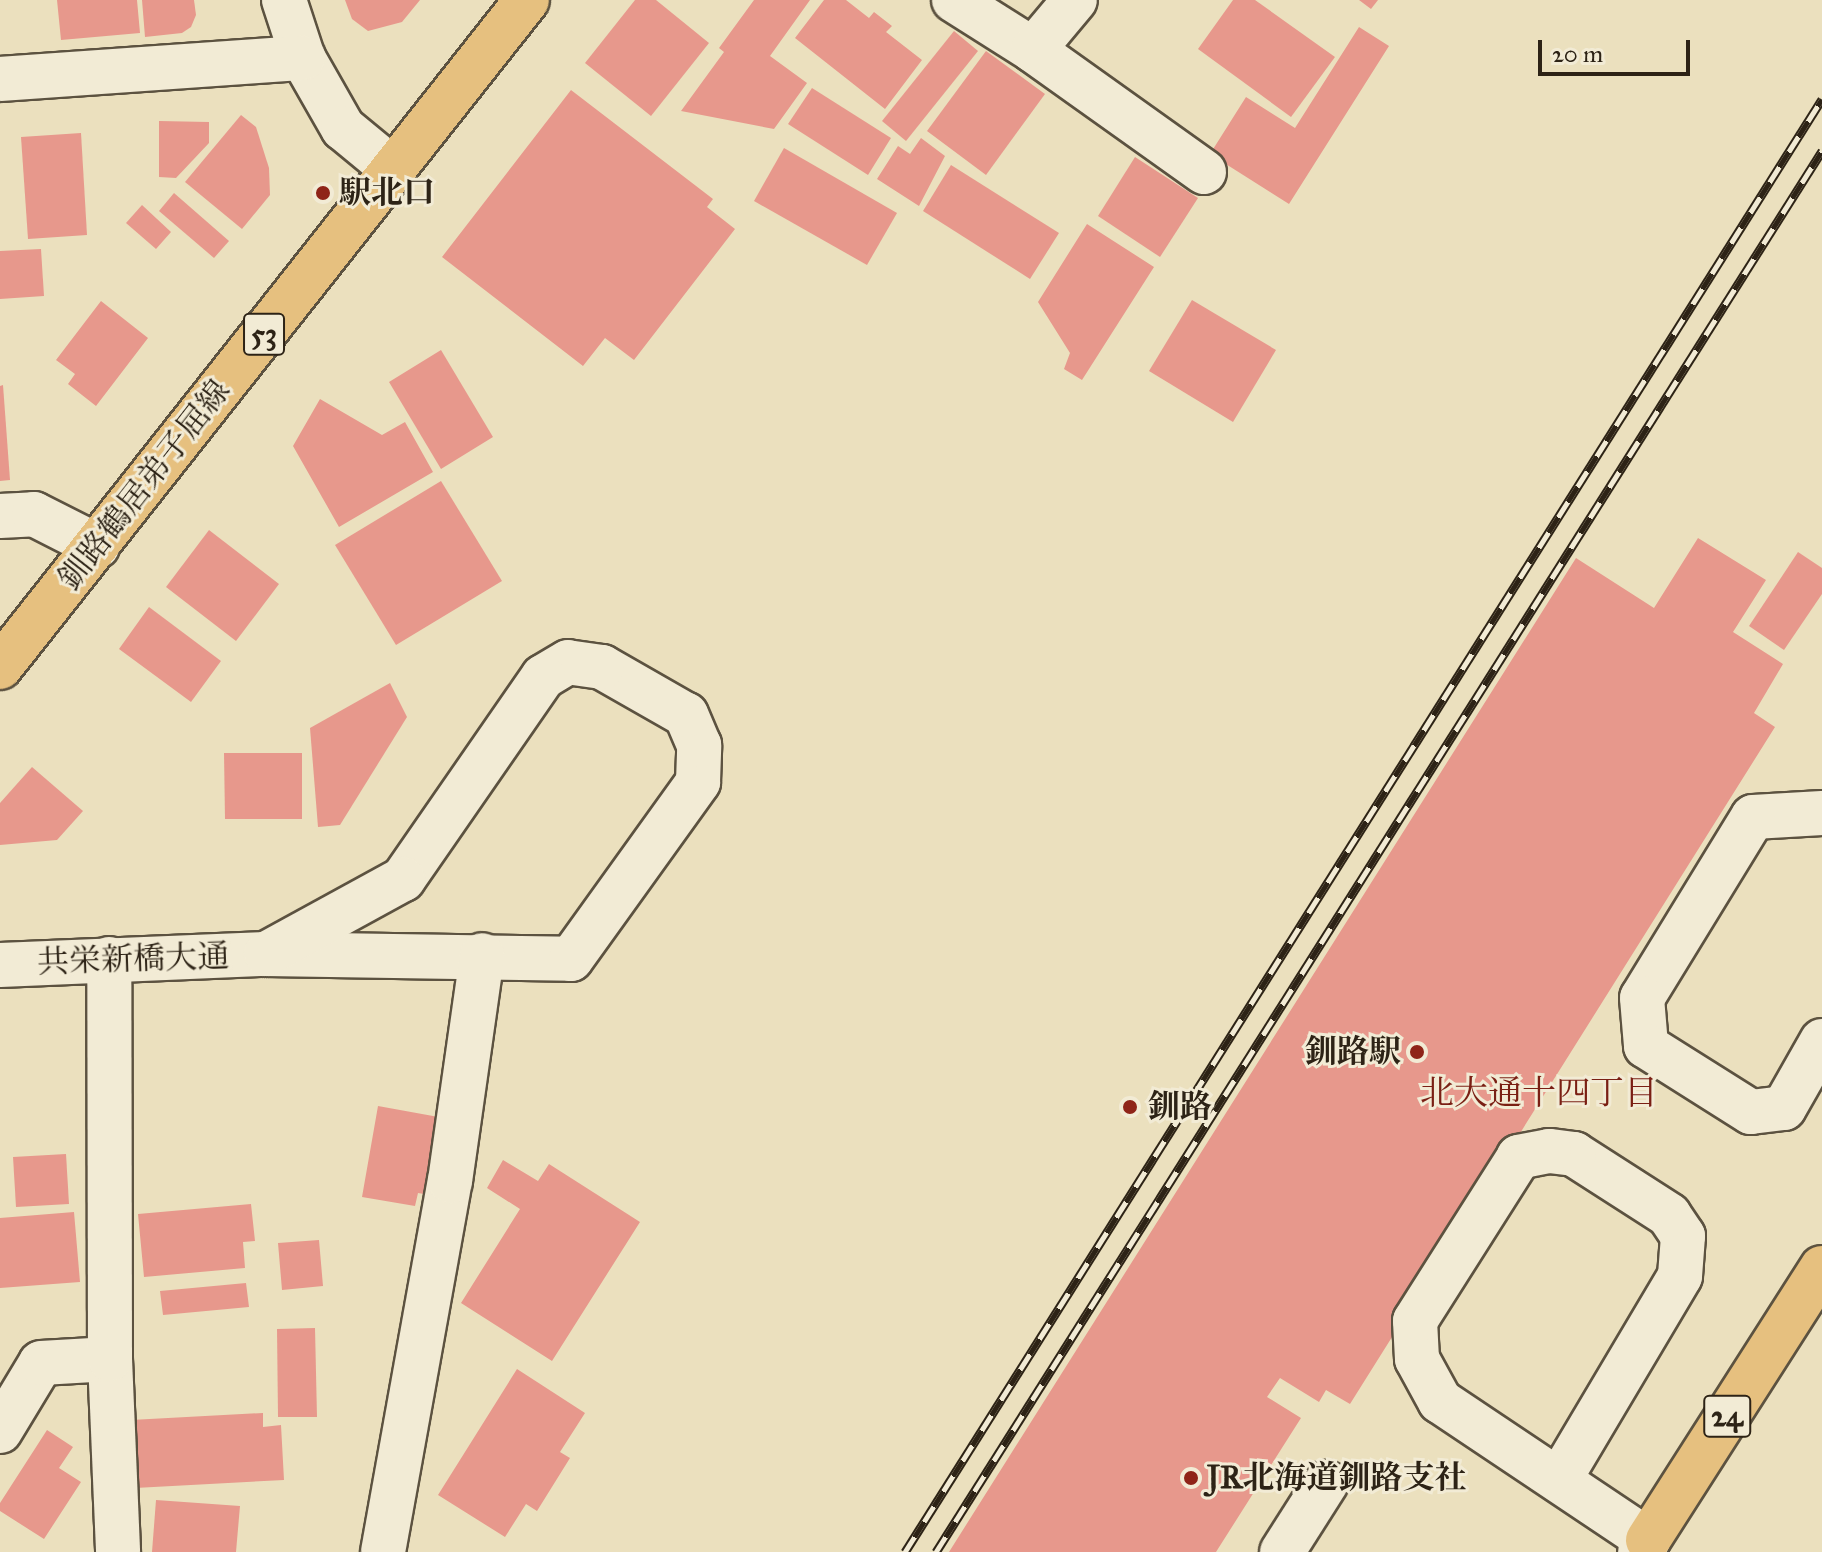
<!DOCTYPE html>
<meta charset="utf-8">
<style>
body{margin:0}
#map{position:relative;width:1822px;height:1552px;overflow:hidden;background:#ebe0be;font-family:"IM FELL Great Primer","Noto Serif JP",serif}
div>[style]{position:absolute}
.building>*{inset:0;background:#e7988c}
.roads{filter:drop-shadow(2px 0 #5c5240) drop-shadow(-2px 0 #5c5240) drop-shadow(0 2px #5c5240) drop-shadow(0 -2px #5c5240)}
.minor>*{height:44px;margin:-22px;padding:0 22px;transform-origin:22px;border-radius:22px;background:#f2ebd5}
.major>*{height:44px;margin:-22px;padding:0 22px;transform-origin:22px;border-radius:22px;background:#e6c07f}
.rail>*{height:9px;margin-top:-4.5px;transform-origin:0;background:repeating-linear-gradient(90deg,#f2ebd5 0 18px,#2d2316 0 36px);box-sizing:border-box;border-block:2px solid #2d2316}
.dots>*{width:22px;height:22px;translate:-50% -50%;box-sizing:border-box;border:4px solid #f2ebd5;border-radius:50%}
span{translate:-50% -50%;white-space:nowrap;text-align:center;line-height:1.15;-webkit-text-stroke:6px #f2ebd5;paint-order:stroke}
.shield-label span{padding:2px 6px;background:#f2ebd5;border:2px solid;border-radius:6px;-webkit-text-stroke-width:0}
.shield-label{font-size:30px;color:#2d2316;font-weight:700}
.poi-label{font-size:32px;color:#2d2316;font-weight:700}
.left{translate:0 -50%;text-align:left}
.right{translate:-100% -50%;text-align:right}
.street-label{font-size:32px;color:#2d2316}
.neighbourhood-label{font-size:34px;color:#7a1f14}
.scale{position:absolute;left:1538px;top:40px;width:152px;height:36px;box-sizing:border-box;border:4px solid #2d2316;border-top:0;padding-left:10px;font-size:24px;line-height:28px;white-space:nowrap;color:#2d2316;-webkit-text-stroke:6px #f2ebd5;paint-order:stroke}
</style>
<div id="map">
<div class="building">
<div style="clip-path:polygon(57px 0,137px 0,140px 33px,61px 40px)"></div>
<div style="clip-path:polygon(142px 0,194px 0,196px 15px,191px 27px,182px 33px,145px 37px)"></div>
<div style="clip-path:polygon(345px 0,420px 0,402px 22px,368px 31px,352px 19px)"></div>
<div style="clip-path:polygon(635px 0,656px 0,709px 43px,651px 116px,585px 63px)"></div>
<div style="clip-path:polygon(754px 0,810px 0,770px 56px,807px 83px,774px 129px,681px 111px,724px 52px,719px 48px)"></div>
<div style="clip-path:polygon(824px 0,846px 0,869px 18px,874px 12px,892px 26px,886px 32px,922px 60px,885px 109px,795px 38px)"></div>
<div style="clip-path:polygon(1233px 0,1255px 0,1335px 57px,1291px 117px,1198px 49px)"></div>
<div style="clip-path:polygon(1359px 0,1378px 0,1371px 9px)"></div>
<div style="clip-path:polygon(1359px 27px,1389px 46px,1289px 204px,1210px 154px,1246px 97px,1295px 128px)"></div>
<div style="clip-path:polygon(954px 31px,978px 51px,906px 141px,882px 121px)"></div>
<div style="clip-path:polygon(986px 51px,1045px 94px,986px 175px,927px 131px)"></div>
<div style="clip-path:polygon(812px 88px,891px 138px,868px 175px,788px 124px)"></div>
<div style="clip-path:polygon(571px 90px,713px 199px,707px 207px,735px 229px,634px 360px,605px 338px,583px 366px,442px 257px)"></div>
<div style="clip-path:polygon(241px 115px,256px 127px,269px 168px,270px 195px,242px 229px,185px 182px)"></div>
<div style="clip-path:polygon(159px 121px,209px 122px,209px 143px,176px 178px,159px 177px)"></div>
<div style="clip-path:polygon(81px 133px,87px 235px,28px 239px,21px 137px)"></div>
<div style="clip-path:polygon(921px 138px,945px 156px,919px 206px,877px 179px,898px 146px,910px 154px)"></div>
<div style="clip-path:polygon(784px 148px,897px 213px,867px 265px,754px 201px)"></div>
<div style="clip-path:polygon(1135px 157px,1198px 198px,1160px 257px,1098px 216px)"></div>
<div style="clip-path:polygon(951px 165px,1059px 233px,1030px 279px,923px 211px)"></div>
<div style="clip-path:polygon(174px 193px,229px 241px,214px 258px,159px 211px)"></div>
<div style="clip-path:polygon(142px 205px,171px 232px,156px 249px,126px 223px)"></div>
<div style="clip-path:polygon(1087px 224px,1154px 267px,1082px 380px,1064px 369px,1070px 353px,1038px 302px)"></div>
<div style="clip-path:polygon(41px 249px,44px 296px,0 299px,0 251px)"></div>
<div style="clip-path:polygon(1192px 300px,1276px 350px,1233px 422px,1149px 371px)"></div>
<div style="clip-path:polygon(101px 301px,148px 338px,96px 406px,68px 384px,75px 374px,56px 360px)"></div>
<div style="clip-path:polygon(441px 350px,493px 437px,441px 469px,389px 382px)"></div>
<div style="clip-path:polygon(3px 385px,10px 480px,0 481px,0 386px)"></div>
<div style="clip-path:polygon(320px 399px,382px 435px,405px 422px,433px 472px,339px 527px,293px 446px)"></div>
<div style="clip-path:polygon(441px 481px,502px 581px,396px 645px,335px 545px)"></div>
<div style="clip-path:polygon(209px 530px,279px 584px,236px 641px,166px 587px)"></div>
<div style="clip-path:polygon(1698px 538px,1766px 580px,1733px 632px,1783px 664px,1754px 713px,1775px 727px,1350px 1404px,1326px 1390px,1319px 1402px,1280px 1378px,1267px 1397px,1301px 1418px,1216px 1552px,949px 1552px,1576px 558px,1654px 608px)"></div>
<div style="clip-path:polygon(1798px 552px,1822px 568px,1822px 594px,1784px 650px,1749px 626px)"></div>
<div style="clip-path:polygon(149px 607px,221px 661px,191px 702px,119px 649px)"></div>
<div style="clip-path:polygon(390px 683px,407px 717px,340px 825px,318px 827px,310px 728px)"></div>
<div style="clip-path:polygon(224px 753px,302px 753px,302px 819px,225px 819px)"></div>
<div style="clip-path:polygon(32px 767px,83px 811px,57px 840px,0 845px,0 803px)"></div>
<div style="clip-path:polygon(378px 1106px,444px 1118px,430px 1195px,418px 1193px,415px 1206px,362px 1197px)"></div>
<div style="clip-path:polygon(66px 1154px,69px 1204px,16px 1207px,13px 1157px)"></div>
<div style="clip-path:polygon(503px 1160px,538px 1181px,549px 1164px,640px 1222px,552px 1361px,461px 1303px,520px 1209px,487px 1188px)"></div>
<div style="clip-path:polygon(251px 1204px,255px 1241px,243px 1242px,245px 1268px,144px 1277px,138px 1214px)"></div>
<div style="clip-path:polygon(74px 1212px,80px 1282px,0 1288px,0 1218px)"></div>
<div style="clip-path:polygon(319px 1240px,323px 1286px,282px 1290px,278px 1243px)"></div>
<div style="clip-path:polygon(246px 1283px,249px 1307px,163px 1315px,160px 1291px)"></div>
<div style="clip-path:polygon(315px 1328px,317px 1417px,278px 1417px,277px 1329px)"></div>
<div style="clip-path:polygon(517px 1369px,585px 1413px,560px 1452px,570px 1458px,537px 1511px,526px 1504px,505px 1537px,438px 1495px)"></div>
<div style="clip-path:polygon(263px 1413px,263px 1427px,281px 1425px,284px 1480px,135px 1488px,131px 1420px)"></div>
<div style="clip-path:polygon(47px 1430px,73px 1447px,59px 1468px,81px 1482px,44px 1539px,0 1511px,0 1503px)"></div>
<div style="clip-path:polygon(156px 1500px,240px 1506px,236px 1552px,152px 1552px)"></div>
</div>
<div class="roads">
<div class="minor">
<div style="left:284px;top:0;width:61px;rotate:71.9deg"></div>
<div style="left:303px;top:58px;width:81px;rotate:60.3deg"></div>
<div style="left:343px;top:128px;width:66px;rotate:39.5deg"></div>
<div style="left:954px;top:0;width:93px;rotate:32.3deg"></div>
<div style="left:1033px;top:50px;width:210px;rotate:35.5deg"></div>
<div style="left:1033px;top:50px;width:65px;rotate:-50deg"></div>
<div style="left:0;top:79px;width:304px;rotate:-4deg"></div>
<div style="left:0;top:516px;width:34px;rotate:-3deg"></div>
<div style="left:34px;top:514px;width:71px;rotate:26.9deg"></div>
<div style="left:1822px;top:813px;width:69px;rotate:176.7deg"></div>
<div style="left:1753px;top:817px;width:212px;rotate:121.5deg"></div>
<div style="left:1642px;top:998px;width:48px;rotate:85.2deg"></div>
<div style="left:1646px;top:1046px;width:124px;rotate:32.2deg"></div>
<div style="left:1751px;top:1112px;width:33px;rotate:-7deg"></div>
<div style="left:1784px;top:1108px;width:77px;rotate:-60.4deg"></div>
<div style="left:0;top:965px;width:266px;rotate:-2.4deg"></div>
<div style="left:266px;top:954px;width:305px;rotate:0.9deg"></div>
<div style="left:571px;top:959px;width:218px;rotate:-54.3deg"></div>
<div style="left:698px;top:782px;width:37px;rotate:-88deg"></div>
<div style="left:699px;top:745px;width:33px;rotate:-113deg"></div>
<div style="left:686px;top:715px;width:97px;rotate:-150.3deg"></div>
<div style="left:602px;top:667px;width:34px;rotate:-172deg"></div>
<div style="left:568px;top:662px;width:29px;rotate:149deg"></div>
<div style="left:543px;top:677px;width:246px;rotate:124.7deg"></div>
<div style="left:403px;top:879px;width:156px;rotate:151.3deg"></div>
<div style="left:110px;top:1359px;width:193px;rotate:87.6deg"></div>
<div style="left:0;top:1431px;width:79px;rotate:-58.9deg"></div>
<div style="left:41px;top:1363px;width:69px;rotate:-3.3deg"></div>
<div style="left:110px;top:1359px;width:400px;rotate:-90.1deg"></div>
<div style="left:1559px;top:1480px;width:237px;rotate:-59.3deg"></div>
<div style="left:1680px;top:1276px;width:40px;rotate:-85.7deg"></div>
<div style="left:1683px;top:1236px;width:25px;rotate:-124deg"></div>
<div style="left:1669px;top:1215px;width:113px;rotate:-147.3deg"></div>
<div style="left:1574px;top:1154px;width:25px;rotate:-173deg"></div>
<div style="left:1549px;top:1151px;width:31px;rotate:169deg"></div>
<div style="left:1519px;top:1157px;width:194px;rotate:122.4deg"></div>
<div style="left:1415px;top:1321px;width:38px;rotate:87deg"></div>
<div style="left:1417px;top:1359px;width:48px;rotate:61.3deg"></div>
<div style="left:1440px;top:1401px;width:250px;rotate:33.8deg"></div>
<div style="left:1648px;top:1540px;width:14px;rotate:124deg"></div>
<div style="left:383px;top:1552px;width:377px;rotate:-79.8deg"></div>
<div style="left:450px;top:1181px;width:228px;rotate:-81.9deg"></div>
<div style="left:1282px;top:1552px;width:82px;rotate:-57.5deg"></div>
</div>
<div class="major">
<div style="left:0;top:667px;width:850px;rotate:-51.69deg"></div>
<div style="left:1648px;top:1540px;width:323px;rotate:-57.4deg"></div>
</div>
</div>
<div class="rail">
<div style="left:905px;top:1552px;width:1718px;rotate:-57.74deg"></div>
<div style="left:936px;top:1552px;width:1658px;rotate:-57.69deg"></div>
</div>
<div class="dots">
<div style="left:323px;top:193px;background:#8f2418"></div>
<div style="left:1417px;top:1052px;background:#8f2418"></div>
<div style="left:1130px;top:1107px;background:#8f2418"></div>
<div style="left:1191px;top:1478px;background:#8f2418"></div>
</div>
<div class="shield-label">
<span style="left:264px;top:334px">53</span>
<span style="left:1727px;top:1416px">24</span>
</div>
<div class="poi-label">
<span class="left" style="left:339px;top:193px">駅北口</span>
<span class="right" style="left:1401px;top:1052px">釧路駅</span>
<span class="left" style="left:1148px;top:1107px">釧路</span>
<span class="left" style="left:1207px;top:1478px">JR北海道釧路支社</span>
</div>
<div class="street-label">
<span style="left:145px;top:485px;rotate:-52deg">釧路鶴居弟子屈線</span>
<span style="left:133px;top:960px;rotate:-2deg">共栄新橋大通</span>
</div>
<div class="neighbourhood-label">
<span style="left:1539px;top:1093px">北大通十四丁目</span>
</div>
<div class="scale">20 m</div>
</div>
